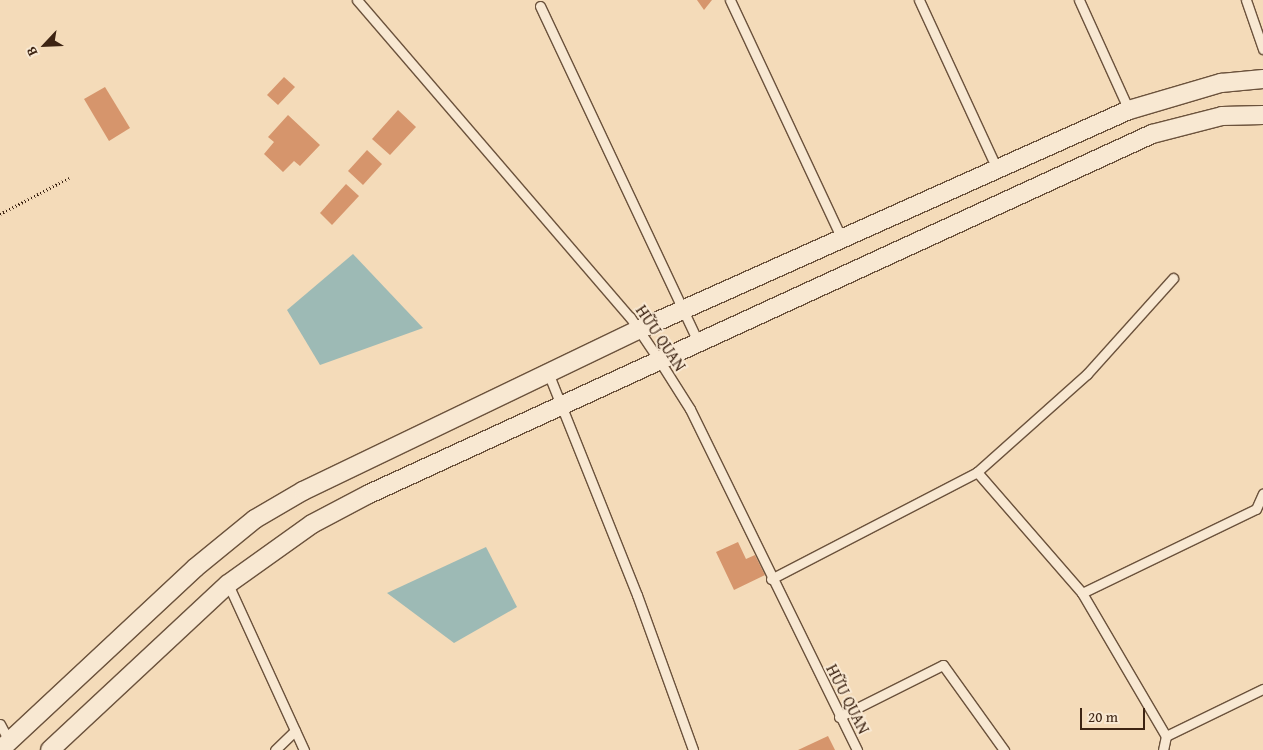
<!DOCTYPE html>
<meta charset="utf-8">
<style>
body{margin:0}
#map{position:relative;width:1263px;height:750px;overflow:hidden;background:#f4dbb9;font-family:"Gentium Book Plus",serif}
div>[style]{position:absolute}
.water>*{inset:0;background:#9dbab5}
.building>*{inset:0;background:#d6956c}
.path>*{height:3px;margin-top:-1.5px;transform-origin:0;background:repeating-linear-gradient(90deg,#3d2413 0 1px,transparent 0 3.5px)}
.roads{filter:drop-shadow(1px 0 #6b523c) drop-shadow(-1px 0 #6b523c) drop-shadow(0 1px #6b523c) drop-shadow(0 -1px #6b523c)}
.lane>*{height:9px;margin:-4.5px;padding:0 4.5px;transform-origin:4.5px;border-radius:4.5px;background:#f8e8d2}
.street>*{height:18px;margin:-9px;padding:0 9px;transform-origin:9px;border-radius:9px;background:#f8e8d2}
span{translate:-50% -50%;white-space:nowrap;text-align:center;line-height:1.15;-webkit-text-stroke:4px #f8e8d2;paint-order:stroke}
.street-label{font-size:16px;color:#3d2413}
.north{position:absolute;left:20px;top:20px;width:50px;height:50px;-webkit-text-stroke:4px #f8e8d2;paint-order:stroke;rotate:245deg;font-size:14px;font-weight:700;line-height:20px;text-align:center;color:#3d2413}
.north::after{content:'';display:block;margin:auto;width:18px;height:22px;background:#3d2413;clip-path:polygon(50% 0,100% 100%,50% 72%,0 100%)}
.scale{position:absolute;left:1080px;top:708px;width:65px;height:22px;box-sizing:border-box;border:2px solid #3d2413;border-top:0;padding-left:6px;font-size:15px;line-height:18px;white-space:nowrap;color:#3d2413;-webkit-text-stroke:4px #f8e8d2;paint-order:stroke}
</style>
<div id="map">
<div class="water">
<div style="clip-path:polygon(353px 254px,423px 328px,320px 365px,287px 310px)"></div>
<div style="clip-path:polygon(486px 547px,517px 607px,454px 643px,387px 593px)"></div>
</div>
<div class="building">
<div style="clip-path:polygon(697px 0,712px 0,704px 10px)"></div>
<div style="clip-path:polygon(284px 77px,295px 87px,278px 105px,267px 95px)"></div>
<div style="clip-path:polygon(105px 87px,130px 128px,109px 141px,84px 99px)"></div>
<div style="clip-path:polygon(398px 110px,416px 127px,390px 155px,372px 139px)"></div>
<div style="clip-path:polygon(288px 115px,320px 145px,300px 166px,294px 161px,283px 172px,264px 154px,274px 142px,268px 137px)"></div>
<div style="clip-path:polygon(367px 150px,382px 164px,363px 185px,348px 171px)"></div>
<div style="clip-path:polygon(346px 184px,359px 196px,332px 225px,320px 213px)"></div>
<div style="clip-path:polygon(738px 542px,746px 559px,755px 555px,765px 575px,734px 590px,716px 552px)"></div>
<div style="clip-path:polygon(828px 736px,835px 750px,798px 750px)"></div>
</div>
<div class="path">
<div style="left:0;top:214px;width:78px;rotate:-27.6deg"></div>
</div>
<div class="roads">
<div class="lane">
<div style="left:357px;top:0;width:418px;rotate:49.3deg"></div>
<div style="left:630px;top:317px;width:52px;rotate:56deg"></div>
<div style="left:659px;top:360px;width:58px;rotate:57.7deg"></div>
<div style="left:690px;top:409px;width:380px;rotate:63.9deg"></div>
<div style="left:730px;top:0;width:264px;rotate:64.9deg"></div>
<div style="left:919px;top:0;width:184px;rotate:65.2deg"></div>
<div style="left:1079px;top:0;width:121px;rotate:65.6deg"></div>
<div style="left:1246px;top:0;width:52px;rotate:70.9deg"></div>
<div style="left:540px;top:6px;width:371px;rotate:64.8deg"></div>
<div style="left:549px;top:375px;width:237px;rotate:68.2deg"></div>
<div style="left:637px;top:595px;width:165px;rotate:70.1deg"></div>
<div style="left:977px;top:472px;width:147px;rotate:-41.7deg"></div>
<div style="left:1087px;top:374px;width:129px;rotate:-48.1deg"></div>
<div style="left:771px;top:579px;width:232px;rotate:-27.4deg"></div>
<div style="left:977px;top:472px;width:160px;rotate:49deg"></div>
<div style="left:1082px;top:593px;width:166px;rotate:59.6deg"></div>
<div style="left:1166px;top:736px;width:14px;rotate:102deg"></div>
<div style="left:228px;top:584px;width:183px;rotate:65.4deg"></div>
<div style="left:1082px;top:593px;width:193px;rotate:-25.8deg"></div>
<div style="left:1256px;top:509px;width:17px;rotate:-66deg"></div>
<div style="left:839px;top:717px;width:116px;rotate:-26.6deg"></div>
<div style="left:943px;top:665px;width:105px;rotate:54.3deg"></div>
<div style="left:0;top:724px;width:19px;rotate:62deg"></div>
<div style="left:1166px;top:736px;width:108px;rotate:-25.9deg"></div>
<div style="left:275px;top:750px;width:28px;rotate:-44deg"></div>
</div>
<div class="street">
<div style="left:0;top:750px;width:267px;rotate:-43deg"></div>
<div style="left:195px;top:568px;width:77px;rotate:-39.2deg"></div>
<div style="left:255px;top:519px;width:56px;rotate:-30.3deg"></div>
<div style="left:303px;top:491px;width:372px;rotate:-25.7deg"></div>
<div style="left:638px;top:330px;width:538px;rotate:-24.14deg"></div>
<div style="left:1129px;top:110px;width:96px;rotate:-16.4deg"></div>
<div style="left:1221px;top:83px;width:42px;rotate:-5.4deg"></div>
<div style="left:50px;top:750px;width:243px;rotate:-43deg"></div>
<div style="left:228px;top:584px;width:103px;rotate:-35.5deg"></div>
<div style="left:312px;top:524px;width:64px;rotate:-27.8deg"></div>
<div style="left:369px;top:494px;width:862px;rotate:-24.69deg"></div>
<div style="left:1152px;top:134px;width:72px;rotate:-14.4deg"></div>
<div style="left:1222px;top:116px;width:41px;rotate:-1.4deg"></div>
</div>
</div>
<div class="street-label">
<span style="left:661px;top:338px;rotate:56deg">HỮU QUAN</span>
<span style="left:848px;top:699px;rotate:63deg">HỮU QUAN</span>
</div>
<div class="north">B</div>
<div class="scale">20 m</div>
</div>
